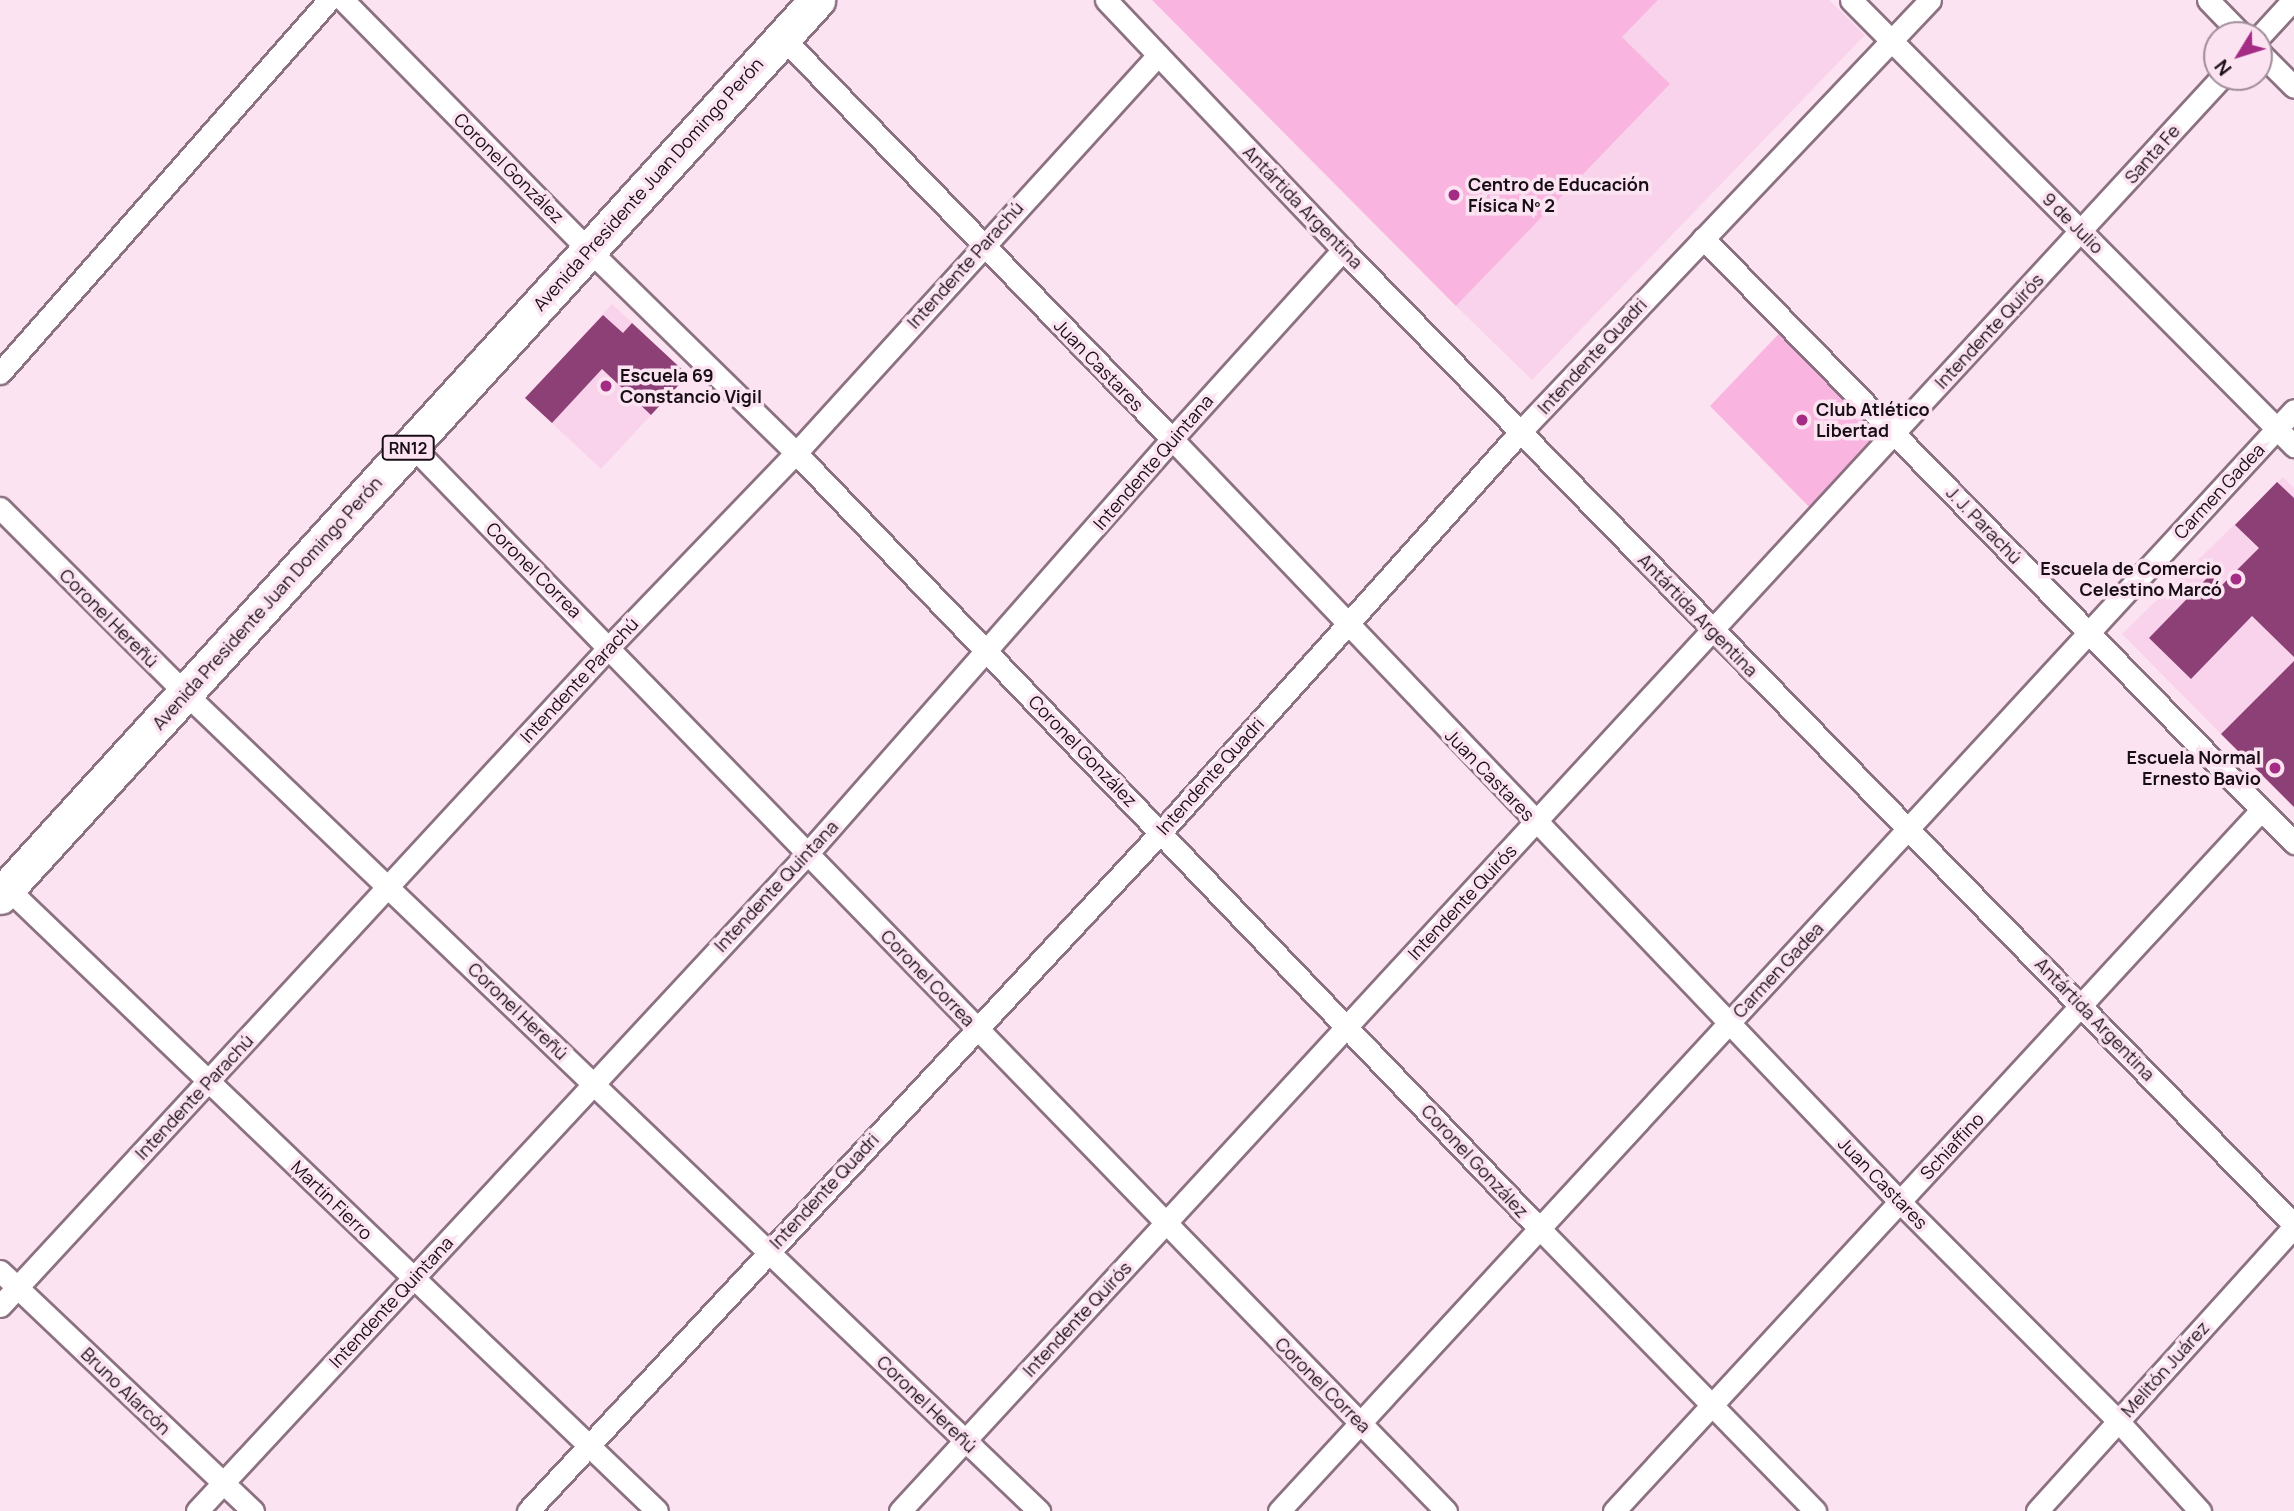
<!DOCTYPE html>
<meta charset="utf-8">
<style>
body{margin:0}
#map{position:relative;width:2294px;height:1511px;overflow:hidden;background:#fce3f2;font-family:Manrope,sans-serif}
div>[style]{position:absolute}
.built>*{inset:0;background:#f9d3eb}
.green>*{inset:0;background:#f9b5e0}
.building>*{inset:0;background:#8d4075}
.roads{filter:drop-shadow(2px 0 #8c7182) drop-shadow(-2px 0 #8c7182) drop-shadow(0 2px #8c7182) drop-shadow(0 -2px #8c7182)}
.minor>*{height:21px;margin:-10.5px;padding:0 10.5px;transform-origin:10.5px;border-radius:10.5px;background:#fff}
.trunk>*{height:35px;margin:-17.5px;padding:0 17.5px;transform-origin:17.5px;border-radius:17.5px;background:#fff}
.dots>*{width:19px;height:19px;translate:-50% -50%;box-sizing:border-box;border:4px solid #fce3f2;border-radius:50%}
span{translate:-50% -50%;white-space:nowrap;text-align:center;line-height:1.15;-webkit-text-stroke:7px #fce3f2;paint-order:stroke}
.shield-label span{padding:2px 5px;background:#fce3f2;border:2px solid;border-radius:5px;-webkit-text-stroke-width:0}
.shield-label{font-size:16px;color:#180e15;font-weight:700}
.street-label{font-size:18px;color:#180e15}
.poi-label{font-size:18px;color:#180e15;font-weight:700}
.left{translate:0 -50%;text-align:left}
.right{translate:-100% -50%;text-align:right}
.north{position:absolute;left:2203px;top:21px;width:70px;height:70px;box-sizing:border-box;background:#fce3f2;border:2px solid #a18e9a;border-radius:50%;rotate:232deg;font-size:19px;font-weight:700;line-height:28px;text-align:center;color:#180e15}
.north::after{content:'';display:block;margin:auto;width:24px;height:32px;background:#a42c84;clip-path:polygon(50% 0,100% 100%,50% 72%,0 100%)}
</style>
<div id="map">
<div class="built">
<div style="clip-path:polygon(1658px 0,1829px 0,1865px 35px,1532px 380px,1456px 306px,1670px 84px,1622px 37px)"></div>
<div style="clip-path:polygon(612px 304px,688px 375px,601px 469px,525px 398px)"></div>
<div style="clip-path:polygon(2283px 477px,2294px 488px,2294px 808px,2122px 634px)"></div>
</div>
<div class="green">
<div style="clip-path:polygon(1152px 0,1658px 0,1622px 37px,1670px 84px,1456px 306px)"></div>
<div style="clip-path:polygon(1788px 324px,1895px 433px,1818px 516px,1710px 406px)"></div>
</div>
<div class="building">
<div style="clip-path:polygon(603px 315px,623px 333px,632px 323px,688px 375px,651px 415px,602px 369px,552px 423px,525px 398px)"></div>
<div style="clip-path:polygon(2277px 482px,2294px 498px,2294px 657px,2252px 616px,2191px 679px,2149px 638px,2210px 575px,2221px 586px,2259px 548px,2235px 525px)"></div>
<div style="clip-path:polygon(2294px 661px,2294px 807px,2221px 734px)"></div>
</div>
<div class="roads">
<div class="minor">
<div style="left:343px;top:0;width:351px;rotate:45.5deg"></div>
<div style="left:589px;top:250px;width:290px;rotate:44.4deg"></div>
<div style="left:796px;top:453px;width:1075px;rotate:46.21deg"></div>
<div style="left:1540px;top:1229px;width:394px;rotate:45.7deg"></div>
<div style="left:1106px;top:0;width:344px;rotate:46.5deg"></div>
<div style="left:1343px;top:250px;width:1362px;rotate:45.71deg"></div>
<div style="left:1851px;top:0;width:629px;rotate:45.19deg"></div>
<div style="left:2208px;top:0;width:49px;rotate:45.8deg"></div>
<div style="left:782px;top:37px;width:560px;rotate:45.87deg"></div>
<div style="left:1172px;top:439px;width:1055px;rotate:46.34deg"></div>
<div style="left:1900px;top:1202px;width:309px;rotate:45.1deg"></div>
<div style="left:2118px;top:1421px;width:122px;rotate:47.7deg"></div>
<div style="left:2259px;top:37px;width:50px;rotate:-47.4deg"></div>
<div style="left:2259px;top:52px;width:49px;rotate:45deg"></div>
<div style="left:1703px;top:238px;width:846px;rotate:45.67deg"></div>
<div style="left:0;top:373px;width:497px;rotate:-48.6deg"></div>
<div style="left:411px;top:445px;width:1486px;rotate:45.85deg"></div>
<div style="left:0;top:508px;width:262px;rotate:45deg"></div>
<div style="left:185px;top:693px;width:1183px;rotate:43.77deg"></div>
<div style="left:7px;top:888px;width:900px;rotate:43.78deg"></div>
<div style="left:0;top:1271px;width:349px;rotate:43.5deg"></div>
<div style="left:0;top:1306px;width:899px;rotate:-47.25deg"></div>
<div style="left:610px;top:646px;width:268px;rotate:-46.1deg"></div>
<div style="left:796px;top:453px;width:538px;rotate:-47.71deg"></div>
<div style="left:197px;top:1511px;width:897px;rotate:-47.12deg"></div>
<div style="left:807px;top:854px;width:553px;rotate:-48.67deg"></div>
<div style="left:1172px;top:439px;width:255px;rotate:-47.9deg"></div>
<div style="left:528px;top:1511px;width:928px;rotate:-47.01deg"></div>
<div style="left:1161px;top:832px;width:539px;rotate:-48.08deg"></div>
<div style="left:1521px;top:431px;width:594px;rotate:-46.5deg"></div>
<div style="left:900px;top:1511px;width:1950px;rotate:-47.33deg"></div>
<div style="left:1279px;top:1511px;width:1497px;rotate:-47.33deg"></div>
<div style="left:1614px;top:1511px;width:954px;rotate:-47.29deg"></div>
<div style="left:2037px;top:1511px;width:383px;rotate:-47.9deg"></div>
</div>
<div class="trunk">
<div style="left:0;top:896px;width:1213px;rotate:-47.64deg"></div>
</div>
</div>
<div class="dots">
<div style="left:1454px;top:195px;background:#a42c84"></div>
<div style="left:606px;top:386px;background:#a42c84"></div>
<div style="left:1802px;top:420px;background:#a42c84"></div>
<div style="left:2236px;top:579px;background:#a42c84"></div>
<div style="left:2275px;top:768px;background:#a42c84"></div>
</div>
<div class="shield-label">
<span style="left:408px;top:448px">RN12</span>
</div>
<div class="street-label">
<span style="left:2152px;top:154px;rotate:-48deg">Santa Fe</span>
<span style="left:509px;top:168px;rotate:45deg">Coronel González</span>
<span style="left:648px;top:184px;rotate:-48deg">Avenida Presidente Juan Domingo Perón</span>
<span style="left:1303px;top:207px;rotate:46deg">Antártida Argentina</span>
<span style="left:2073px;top:223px;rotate:45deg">9 de Julio</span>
<span style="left:965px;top:265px;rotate:-48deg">Intendente Parachú</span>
<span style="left:1989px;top:331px;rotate:-47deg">Intendente Quirós</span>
<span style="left:1592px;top:356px;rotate:-47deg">Intendente Quadri</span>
<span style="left:1099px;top:365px;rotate:46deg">Juan Castares</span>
<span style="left:1153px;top:462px;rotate:-49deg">Intendente Quintana</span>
<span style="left:2219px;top:491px;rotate:-47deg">Carmen Gadea</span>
<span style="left:1984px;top:525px;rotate:46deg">J. J. Parachú</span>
<span style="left:534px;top:570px;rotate:45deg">Coronel Correa</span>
<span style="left:267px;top:603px;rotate:-48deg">Avenida Presidente Juan Domingo Perón</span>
<span style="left:1698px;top:615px;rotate:46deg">Antártida Argentina</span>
<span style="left:109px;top:618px;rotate:45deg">Coronel Hereñú</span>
<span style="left:579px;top:680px;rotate:-47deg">Intendente Parachú</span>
<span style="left:1083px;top:751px;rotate:46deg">Coronel González</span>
<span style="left:1490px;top:775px;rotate:46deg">Juan Castares</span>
<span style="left:1210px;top:776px;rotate:-48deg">Intendente Quadri</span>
<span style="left:776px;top:886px;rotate:-47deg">Intendente Quintana</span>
<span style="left:1462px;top:902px;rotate:-47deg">Intendente Quirós</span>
<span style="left:1778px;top:970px;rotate:-47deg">Carmen Gadea</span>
<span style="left:928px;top:978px;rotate:46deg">Coronel Correa</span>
<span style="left:518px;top:1011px;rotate:44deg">Coronel Hereñú</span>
<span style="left:2095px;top:1019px;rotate:46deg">Antártida Argentina</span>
<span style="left:194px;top:1097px;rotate:-47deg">Intendente Parachú</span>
<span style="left:1952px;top:1146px;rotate:-47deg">Schiaffino</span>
<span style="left:1475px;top:1161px;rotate:47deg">Coronel González</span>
<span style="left:1883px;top:1183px;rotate:46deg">Juan Castares</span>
<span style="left:824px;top:1191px;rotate:-47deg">Intendente Quadri</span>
<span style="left:332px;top:1200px;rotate:44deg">Martín Fierro</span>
<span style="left:391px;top:1302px;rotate:-47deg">Intendente Quintana</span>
<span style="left:1077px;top:1319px;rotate:-47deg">Intendente Quirós</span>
<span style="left:2165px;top:1369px;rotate:-48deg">Melitón Juárez</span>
<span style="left:1323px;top:1385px;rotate:45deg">Coronel Correa</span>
<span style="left:126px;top:1391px;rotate:44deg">Bruno Alarcón</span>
<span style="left:927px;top:1404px;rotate:44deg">Coronel Hereñú</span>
</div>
<div class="poi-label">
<span class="left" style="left:1468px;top:195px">Centro de Educación<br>Física Nº 2</span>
<span class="left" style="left:620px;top:386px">Escuela 69<br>Constancio Vigil</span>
<span class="left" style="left:1816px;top:420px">Club Atlético<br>Libertad</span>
<span class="right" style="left:2222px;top:579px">Escuela de Comercio<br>Celestino Marcó</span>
<span class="right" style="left:2261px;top:768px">Escuela Normal<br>Ernesto Bavio</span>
</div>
<div class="north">N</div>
</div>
